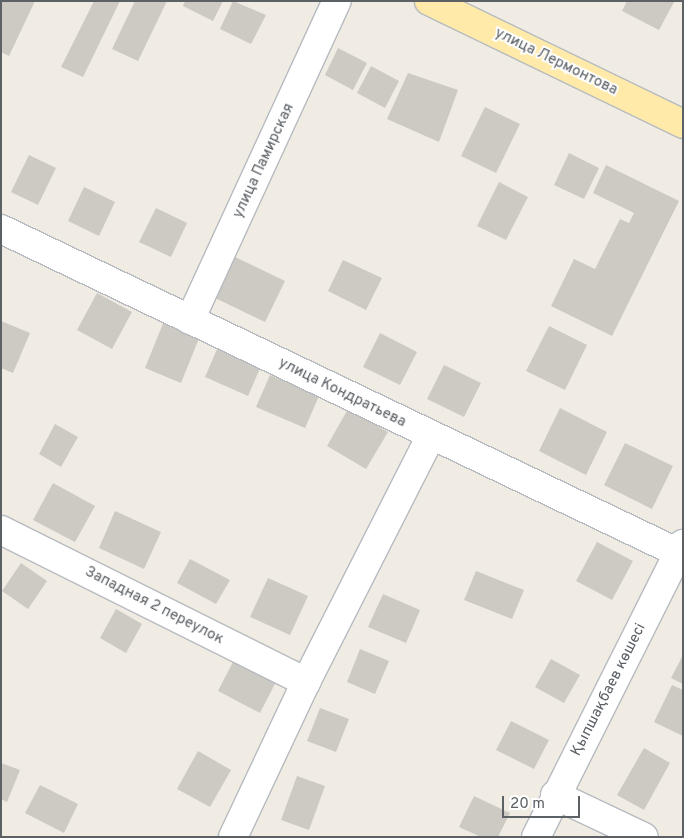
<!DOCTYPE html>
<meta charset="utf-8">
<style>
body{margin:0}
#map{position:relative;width:684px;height:838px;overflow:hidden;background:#f0ece4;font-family:Overpass,sans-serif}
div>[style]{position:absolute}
.building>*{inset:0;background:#cdc9c3}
.roads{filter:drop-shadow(1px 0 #b6bbbf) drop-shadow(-1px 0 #b6bbbf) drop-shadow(0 1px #b6bbbf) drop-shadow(0 -1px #b6bbbf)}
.minor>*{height:28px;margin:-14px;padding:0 14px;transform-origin:14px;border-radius:14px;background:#fff}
.major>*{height:28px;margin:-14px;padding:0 14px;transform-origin:14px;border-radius:14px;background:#ffeaaa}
span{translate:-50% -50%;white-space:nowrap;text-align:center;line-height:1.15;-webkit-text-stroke:4px #fff;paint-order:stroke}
.street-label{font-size:15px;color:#5c6166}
.frame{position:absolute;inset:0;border:2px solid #5c6166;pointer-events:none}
.scale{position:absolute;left:502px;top:796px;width:78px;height:22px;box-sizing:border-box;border:2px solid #5c6166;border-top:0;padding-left:6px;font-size:15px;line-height:18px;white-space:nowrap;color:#5c6166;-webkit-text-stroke:4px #fff;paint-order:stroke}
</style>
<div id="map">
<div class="building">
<div style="clip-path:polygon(1px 1px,35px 1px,9px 56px,1px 52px)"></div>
<div style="clip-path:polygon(94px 1px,120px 1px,83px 77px,61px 67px)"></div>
<div style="clip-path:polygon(135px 1px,167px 1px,138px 61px,112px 49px)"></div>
<div style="clip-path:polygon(185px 1px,223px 1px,213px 21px,183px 6px)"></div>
<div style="clip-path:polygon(233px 1px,266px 15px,251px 44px,220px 29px)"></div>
<div style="clip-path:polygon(627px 1px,671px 1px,674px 2px,659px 30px,622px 11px)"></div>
<div style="clip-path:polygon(338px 48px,367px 63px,353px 90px,325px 75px)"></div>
<div style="clip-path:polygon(371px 66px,399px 81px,385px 108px,357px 93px)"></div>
<div style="clip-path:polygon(408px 73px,458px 90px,439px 142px,387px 119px)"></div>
<div style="clip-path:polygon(485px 107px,520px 124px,496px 173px,461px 156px)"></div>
<div style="clip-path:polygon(569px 153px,599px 168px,584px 199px,554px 185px)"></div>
<div style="clip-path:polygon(29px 155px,56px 168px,38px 205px,11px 192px)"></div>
<div style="clip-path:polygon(606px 165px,679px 201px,612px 336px,551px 306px,574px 259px,595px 269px,620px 219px,629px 223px,634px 213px,593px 193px)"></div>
<div style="clip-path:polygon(499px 182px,528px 197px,506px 240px,477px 226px)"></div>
<div style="clip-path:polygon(84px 187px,115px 202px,99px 236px,68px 221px)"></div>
<div style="clip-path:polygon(156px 208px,187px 223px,171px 257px,139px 242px)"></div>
<div style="clip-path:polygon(233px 256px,285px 281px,265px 322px,213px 297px)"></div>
<div style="clip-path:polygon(343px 260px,382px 278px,366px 310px,328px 291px)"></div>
<div style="clip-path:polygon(97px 293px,132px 312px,112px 349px,77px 330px)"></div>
<div style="clip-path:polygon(1px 321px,30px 333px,13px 373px,1px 368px)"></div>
<div style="clip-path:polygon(164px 321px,200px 336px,181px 383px,145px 368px)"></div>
<div style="clip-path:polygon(549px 326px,587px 345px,565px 390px,526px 371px)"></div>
<div style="clip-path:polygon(380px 333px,417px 352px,400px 385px,363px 367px)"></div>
<div style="clip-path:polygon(218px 347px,261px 366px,248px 396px,205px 377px)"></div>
<div style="clip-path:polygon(444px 365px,481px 383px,464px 417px,427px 399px)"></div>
<div style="clip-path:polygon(270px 375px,319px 396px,305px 428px,256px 407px)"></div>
<div style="clip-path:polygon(560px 408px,607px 432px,586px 475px,539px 451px)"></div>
<div style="clip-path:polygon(348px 409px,388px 432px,366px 469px,327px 446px)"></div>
<div style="clip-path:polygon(55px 424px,78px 437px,61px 467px,39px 454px)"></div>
<div style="clip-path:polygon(625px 443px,673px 466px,652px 509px,604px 485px)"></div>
<div style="clip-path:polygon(53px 483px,95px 506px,75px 542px,33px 520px)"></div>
<div style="clip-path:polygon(115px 511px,161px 532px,144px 569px,99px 548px)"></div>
<div style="clip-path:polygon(597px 542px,633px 561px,612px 600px,576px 581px)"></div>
<div style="clip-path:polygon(190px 559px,230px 580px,216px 604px,177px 583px)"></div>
<div style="clip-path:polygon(21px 563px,47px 581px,28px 609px,2px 591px)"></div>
<div style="clip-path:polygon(476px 571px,524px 590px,512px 619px,464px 600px)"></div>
<div style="clip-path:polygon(268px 578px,308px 596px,290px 635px,250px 617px)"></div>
<div style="clip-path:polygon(383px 594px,420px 610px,406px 643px,368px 627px)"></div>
<div style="clip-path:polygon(116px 609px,142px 624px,126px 653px,100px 638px)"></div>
<div style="clip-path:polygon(360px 649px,389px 661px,375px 694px,347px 682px)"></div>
<div style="clip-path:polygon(683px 655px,683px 684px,671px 678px)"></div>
<div style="clip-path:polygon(236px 656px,278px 678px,260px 713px,218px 691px)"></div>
<div style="clip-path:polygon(551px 659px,580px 675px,564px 703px,535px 687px)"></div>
<div style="clip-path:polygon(672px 685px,683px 690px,683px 736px,654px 722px)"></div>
<div style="clip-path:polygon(320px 708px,349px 719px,336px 752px,307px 741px)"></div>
<div style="clip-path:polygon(511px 721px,549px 740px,534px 769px,496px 750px)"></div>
<div style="clip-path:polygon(644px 748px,670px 763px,644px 810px,617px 795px)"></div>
<div style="clip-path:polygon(198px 751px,231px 770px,210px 807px,177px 789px)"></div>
<div style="clip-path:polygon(1px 763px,20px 770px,7px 802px,1px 799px)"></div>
<div style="clip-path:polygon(297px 776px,325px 786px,309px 830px,281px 820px)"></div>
<div style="clip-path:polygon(40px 785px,78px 804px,64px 833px,25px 813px)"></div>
<div style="clip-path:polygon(474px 796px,510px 813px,498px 837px,481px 837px,459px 827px)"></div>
</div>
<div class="roads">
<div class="minor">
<div style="left:1px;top:229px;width:756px;rotate:25.55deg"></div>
<div style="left:190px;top:320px;width:351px;rotate:-65.3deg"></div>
<div style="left:1px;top:530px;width:341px;rotate:26.5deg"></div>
<div style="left:555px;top:795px;width:98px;rotate:25.3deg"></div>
<div style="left:233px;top:837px;width:171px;rotate:-64.8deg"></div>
<div style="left:306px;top:682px;width:276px;rotate:-63.1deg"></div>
<div style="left:536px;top:837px;width:328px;rotate:-63.4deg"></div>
</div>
<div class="major">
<div style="left:429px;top:1px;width:282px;rotate:25.8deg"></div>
</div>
</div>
<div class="street-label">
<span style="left:556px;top:62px;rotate:26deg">улица Лермонтова</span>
<span style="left:264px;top:161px;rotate:-65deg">улица Памирская</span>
<span style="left:342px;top:393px;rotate:26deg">улица Кондратьева</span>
<span style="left:154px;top:606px;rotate:27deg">Западная 2 переулок</span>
<span style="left:609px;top:690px;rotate:-63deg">Қыпшақбаев көшесі</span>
</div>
<div class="frame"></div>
<div class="scale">20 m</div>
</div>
